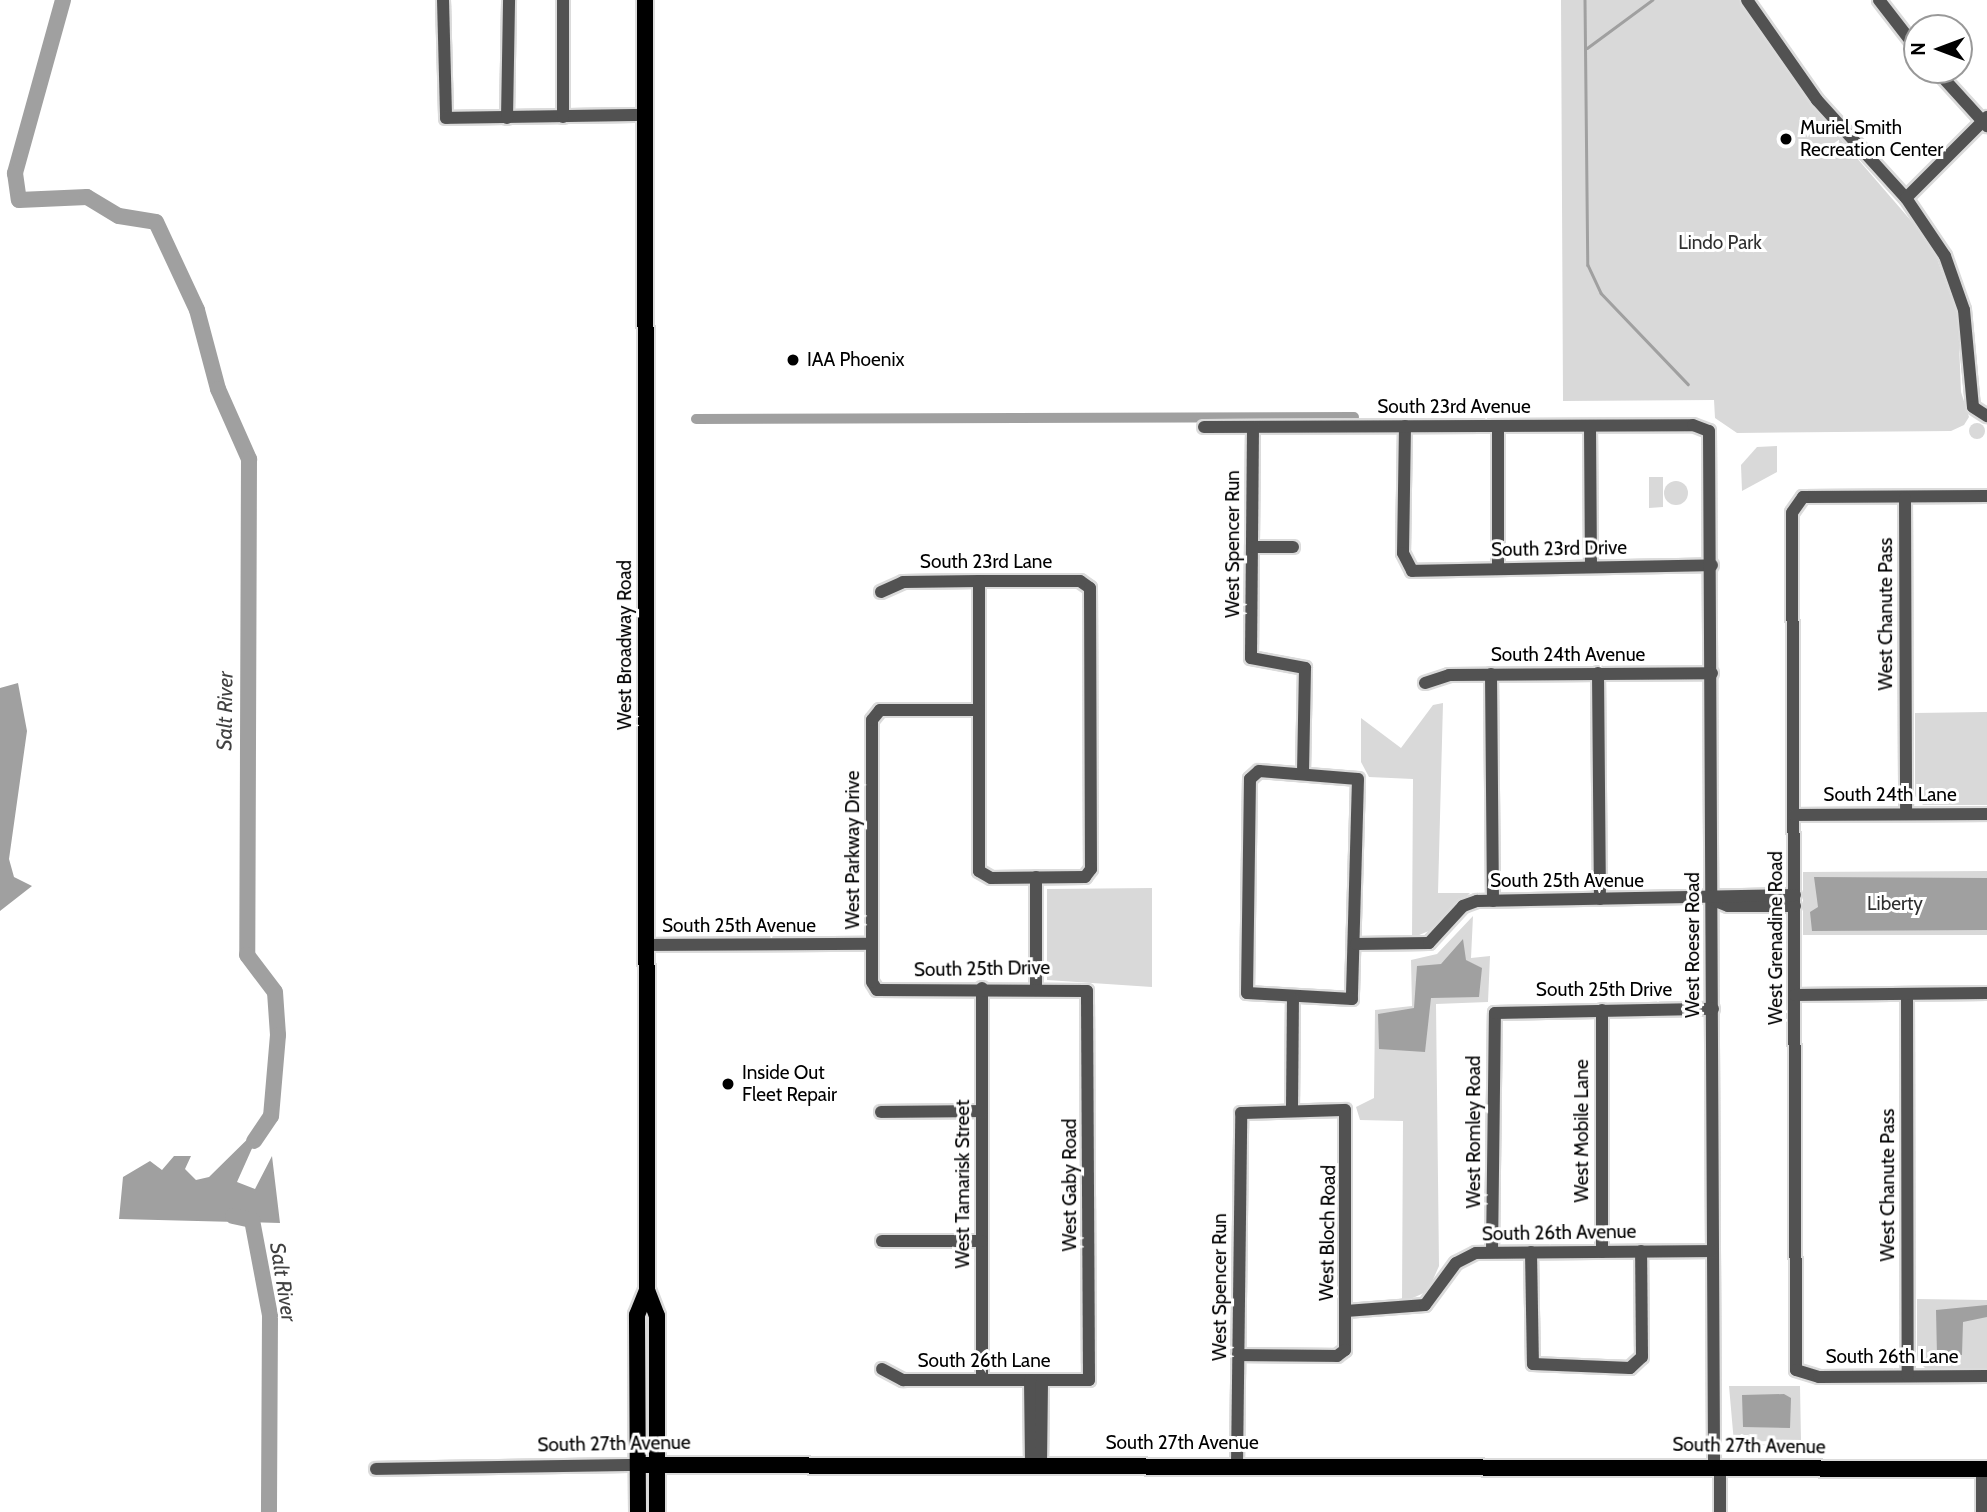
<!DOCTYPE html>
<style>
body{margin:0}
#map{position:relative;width:1987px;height:1512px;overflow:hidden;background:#fff;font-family:Cabin,sans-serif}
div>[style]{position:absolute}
.green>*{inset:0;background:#d9d9d9}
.round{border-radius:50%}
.water>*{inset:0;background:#a0a0a0}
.stream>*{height:2.5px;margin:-1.25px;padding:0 1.25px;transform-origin:1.25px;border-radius:1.25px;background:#a0a0a0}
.canal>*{height:10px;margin:-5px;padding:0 5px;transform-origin:5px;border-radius:5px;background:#a0a0a0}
.river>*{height:16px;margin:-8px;padding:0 8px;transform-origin:8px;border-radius:8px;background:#a0a0a0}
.roads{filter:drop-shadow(2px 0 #dbdbdb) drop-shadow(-2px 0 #dbdbdb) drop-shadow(0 2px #dbdbdb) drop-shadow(0 -2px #dbdbdb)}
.minor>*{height:12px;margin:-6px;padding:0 6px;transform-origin:6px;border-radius:6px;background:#525252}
.major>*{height:16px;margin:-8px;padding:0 8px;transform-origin:8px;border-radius:8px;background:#000}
.dots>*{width:19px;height:19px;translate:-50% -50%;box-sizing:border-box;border:4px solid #fff;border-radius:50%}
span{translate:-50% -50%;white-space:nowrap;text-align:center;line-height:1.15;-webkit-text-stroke:6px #fff;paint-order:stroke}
.poi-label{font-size:19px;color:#000}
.left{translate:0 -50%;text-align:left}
.park-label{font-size:19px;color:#303030}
.street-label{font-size:19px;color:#000}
.water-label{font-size:21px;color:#414141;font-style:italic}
.north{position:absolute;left:1903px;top:14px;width:70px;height:70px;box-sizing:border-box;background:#fff;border:2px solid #999;border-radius:50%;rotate:270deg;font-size:19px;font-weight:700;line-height:28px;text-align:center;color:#000}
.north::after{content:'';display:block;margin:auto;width:24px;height:32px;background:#000;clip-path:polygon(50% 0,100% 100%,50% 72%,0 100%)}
</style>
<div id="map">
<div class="green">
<div style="clip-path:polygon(1561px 0,1739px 0,1812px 106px,1932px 245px,1958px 316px,1961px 392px,1969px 417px,1964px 425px,1951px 431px,1737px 433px,1715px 418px,1714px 400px,1563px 401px)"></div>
<div class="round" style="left:1969px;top:423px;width:16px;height:16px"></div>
<div style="clip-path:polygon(1777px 446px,1777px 472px,1742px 491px,1741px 465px,1757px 447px)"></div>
<div style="clip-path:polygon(1649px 477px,1663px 477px,1663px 507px,1649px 508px)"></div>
<div class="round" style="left:1664px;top:481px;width:24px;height:24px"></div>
<div style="clip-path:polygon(1443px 703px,1438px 893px,1470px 893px,1436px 928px,1412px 938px,1413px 779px,1369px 777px,1361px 762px,1361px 718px,1401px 748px,1433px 705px)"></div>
<div style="clip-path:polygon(1987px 712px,1987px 805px,1923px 805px,1915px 796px,1915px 713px)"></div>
<div style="clip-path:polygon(1987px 871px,1987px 935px,1803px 935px,1803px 872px)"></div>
<div style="clip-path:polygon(1152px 888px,1152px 987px,1047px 980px,1047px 889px)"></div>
<div style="clip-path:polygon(1473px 916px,1471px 958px,1490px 956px,1488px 1002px,1436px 1004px,1439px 1266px,1428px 1291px,1402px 1303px,1403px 1121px,1360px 1120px,1356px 1107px,1374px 1098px,1375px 1010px,1412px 1006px,1411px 960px,1437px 954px)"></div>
<div style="clip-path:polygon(1917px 1299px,1987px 1300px,1987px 1368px,1925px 1368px,1917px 1360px)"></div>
<div style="clip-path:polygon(1729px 1386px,1800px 1386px,1801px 1440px,1736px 1442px,1801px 1448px,1734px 1443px)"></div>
</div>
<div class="water">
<div style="clip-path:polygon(18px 683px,27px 731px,9px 859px,14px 877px,32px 886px,0 911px,0 688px)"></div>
<div style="clip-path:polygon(1814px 877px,1987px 878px,1987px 930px,1812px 931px,1810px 912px,1818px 907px)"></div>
<div style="clip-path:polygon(1463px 939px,1466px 960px,1482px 968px,1479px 997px,1431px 998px,1425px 1052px,1379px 1049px,1378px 1014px,1414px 1008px,1417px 966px,1441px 964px)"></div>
<div style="clip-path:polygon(263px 1124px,237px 1182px,255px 1189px,272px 1156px,280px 1223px,119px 1219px,123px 1177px,150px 1161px,162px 1170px,174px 1156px,191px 1156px,185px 1169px,196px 1180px,209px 1177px)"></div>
<div style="clip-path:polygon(1987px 1305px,1987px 1317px,1963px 1322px,1962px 1355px,1937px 1356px,1936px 1310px)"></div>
<div style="clip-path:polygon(1784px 1394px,1791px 1398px,1790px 1428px,1743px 1427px,1742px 1395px)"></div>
</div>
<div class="stream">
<div style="left:1585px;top:0;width:265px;rotate:89.4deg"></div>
<div style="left:1588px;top:265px;width:31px;rotate:65deg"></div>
<div style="left:1601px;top:293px;width:126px;rotate:46.3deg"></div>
<div style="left:1587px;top:48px;width:81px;rotate:-36.4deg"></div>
</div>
<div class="canal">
<div style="left:696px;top:419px;width:658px;rotate:-0.17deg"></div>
</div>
<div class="river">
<div style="left:63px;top:0;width:180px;rotate:105.5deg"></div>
<div style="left:15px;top:173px;width:27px;rotate:82deg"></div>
<div style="left:19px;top:200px;width:68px;rotate:-2.5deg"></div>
<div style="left:87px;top:197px;width:37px;rotate:31deg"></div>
<div style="left:119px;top:216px;width:37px;rotate:9deg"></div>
<div style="left:156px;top:222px;width:97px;rotate:65deg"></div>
<div style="left:197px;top:310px;width:82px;rotate:75.1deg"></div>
<div style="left:218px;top:389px;width:77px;rotate:66.1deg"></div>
<div style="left:249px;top:459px;width:496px;rotate:90.2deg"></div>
<div style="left:247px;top:955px;width:46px;rotate:52.9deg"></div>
<div style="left:275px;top:992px;width:43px;rotate:86deg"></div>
<div style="left:278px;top:1035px;width:81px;rotate:94.9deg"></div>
<div style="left:271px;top:1116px;width:30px;rotate:124deg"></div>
<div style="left:233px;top:1216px;width:19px;rotate:12deg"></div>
<div style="left:252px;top:1220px;width:97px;rotate:79.3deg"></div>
<div style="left:270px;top:1315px;width:197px;rotate:90.3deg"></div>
</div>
<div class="roads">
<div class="minor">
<div style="left:443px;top:0;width:118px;rotate:88.5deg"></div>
<div style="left:446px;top:118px;width:198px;rotate:-0.9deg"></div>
<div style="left:563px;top:0;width:117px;rotate:90deg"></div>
<div style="left:1747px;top:0;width:122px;rotate:55deg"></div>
<div style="left:1817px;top:100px;width:132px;rotate:47.8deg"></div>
<div style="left:1906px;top:198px;width:70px;rotate:56.1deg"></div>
<div style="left:1945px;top:256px;width:57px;rotate:70.6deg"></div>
<div style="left:1964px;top:310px;width:97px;rotate:84.7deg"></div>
<div style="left:1973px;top:407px;width:17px;rotate:33deg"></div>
<div style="left:1879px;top:0;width:62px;rotate:52.2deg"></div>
<div style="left:1936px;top:70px;width:76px;rotate:47.7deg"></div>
<div style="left:507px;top:118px;width:118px;rotate:-89deg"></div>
<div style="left:1906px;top:198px;width:115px;rotate:-45deg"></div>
<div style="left:1405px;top:426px;width:127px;rotate:90.9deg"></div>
<div style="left:1403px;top:553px;width:20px;rotate:63deg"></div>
<div style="left:1412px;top:571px;width:300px;rotate:-1.1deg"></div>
<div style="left:1498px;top:426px;width:143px;rotate:90deg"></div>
<div style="left:1590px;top:426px;width:141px;rotate:89.6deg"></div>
<div style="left:1204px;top:427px;width:489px;rotate:-0.2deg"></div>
<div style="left:1693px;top:425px;width:17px;rotate:21deg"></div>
<div style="left:1709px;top:431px;width:1036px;rotate:89.72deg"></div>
<div style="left:1253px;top:427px;width:231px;rotate:90.5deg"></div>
<div style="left:1251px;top:658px;width:55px;rotate:10.5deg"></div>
<div style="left:1305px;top:668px;width:104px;rotate:91.1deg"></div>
<div style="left:1987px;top:496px;width:184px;rotate:179.7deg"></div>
<div style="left:1803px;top:497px;width:19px;rotate:125deg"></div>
<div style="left:1792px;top:513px;width:857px;rotate:89.73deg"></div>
<div style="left:1796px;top:1370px;width:24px;rotate:17deg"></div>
<div style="left:1819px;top:1377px;width:168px;rotate:-0.3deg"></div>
<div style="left:1905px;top:498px;width:315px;rotate:89.8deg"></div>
<div style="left:1253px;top:547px;width:40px"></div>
<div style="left:881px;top:592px;width:24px;rotate:-24deg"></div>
<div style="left:903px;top:582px;width:76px;rotate:-0.8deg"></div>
<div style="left:979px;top:581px;width:101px"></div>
<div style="left:1080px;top:581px;width:12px;rotate:35deg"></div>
<div style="left:1090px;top:588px;width:281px;rotate:89.8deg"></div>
<div style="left:1091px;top:869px;width:10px;rotate:127deg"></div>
<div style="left:1085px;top:877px;width:94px;rotate:179.4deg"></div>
<div style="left:991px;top:878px;width:14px;rotate:-150deg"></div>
<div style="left:979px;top:871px;width:290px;rotate:-90deg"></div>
<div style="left:1598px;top:673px;width:226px;rotate:89.5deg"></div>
<div style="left:1491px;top:674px;width:227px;rotate:89.5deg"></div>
<div style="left:1425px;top:683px;width:25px;rotate:-18deg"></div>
<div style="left:1449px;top:675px;width:263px;rotate:-0.4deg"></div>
<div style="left:1259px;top:771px;width:99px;rotate:4.6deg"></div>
<div style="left:1358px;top:779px;width:220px;rotate:91.6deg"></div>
<div style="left:1352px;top:999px;width:105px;rotate:-176.7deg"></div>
<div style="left:1247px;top:993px;width:214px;rotate:-89.2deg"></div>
<div style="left:1250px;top:779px;width:12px;rotate:-42deg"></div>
<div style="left:1794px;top:815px;width:193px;rotate:-0.3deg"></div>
<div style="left:1036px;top:877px;width:111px;rotate:90deg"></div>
<div style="left:1713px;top:900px;width:16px;rotate:22deg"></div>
<div style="left:1728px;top:906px;width:67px"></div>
<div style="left:1356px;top:944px;width:73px;rotate:-0.8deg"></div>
<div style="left:1429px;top:943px;width:50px;rotate:-47.4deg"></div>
<div style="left:1463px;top:906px;width:15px;rotate:-20deg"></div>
<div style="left:1477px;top:901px;width:318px;rotate:-1.1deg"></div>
<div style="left:647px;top:945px;width:225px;rotate:-0.3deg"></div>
<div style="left:982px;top:988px;width:392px;rotate:90deg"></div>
<div style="left:1907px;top:994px;width:382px;rotate:89.9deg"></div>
<div style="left:1795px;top:995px;width:192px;rotate:-0.6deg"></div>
<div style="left:1602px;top:1010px;width:242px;rotate:90deg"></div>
<div style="left:1292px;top:1109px;width:110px;rotate:-89.5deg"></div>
<div style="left:881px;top:1112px;width:101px;rotate:-0.6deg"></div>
<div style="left:882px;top:1241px;width:100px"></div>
<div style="left:1492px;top:1252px;width:239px;rotate:-89.3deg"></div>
<div style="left:1495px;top:1013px;width:218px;rotate:-1.1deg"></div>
<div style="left:1531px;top:1252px;width:112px;rotate:89deg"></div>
<div style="left:1533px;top:1364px;width:97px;rotate:2.4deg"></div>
<div style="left:1630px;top:1368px;width:16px;rotate:-43deg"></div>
<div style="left:1642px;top:1357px;width:106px;rotate:-90.5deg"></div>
<div style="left:1346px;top:1311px;width:79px;rotate:-4.3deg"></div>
<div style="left:1425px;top:1305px;width:52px;rotate:-53.6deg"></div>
<div style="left:1456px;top:1263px;width:22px;rotate:-27deg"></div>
<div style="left:1476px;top:1253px;width:237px;rotate:-0.5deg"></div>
<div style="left:882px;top:1369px;width:24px;rotate:28deg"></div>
<div style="left:903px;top:1380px;width:186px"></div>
<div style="left:1089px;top:1380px;width:389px;rotate:-90.3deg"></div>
<div style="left:1087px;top:991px;width:210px;rotate:-179.7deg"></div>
<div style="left:877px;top:990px;width:9px;rotate:-122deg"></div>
<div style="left:872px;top:982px;width:262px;rotate:-90deg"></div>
<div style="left:872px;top:720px;width:13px;rotate:-51deg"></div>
<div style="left:880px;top:710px;width:99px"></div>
<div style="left:1030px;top:1380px;width:84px;rotate:89.3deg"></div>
<div style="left:1041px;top:1464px;width:84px;rotate:-89.3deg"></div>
<div style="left:1237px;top:1464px;width:351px;rotate:-89.3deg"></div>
<div style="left:1241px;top:1113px;width:104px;rotate:-1.7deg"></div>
<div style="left:1345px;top:1110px;width:240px;rotate:90deg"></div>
<div style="left:1345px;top:1350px;width:10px;rotate:143deg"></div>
<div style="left:1337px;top:1356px;width:99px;rotate:-179.4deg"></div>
<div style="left:376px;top:1469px;width:262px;rotate:-0.9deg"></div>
<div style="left:1982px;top:1469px;width:43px;rotate:90deg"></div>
<div style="left:1720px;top:1512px;width:44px;rotate:-90deg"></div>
</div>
<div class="major">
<div style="left:645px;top:0;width:1290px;rotate:89.91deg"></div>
<div style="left:647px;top:1290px;width:28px;rotate:69deg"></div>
<div style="left:657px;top:1316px;width:196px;rotate:90deg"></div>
<div style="left:638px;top:1465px;width:1349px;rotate:0.17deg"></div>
<div style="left:638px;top:1512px;width:197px;rotate:-90.3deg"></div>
<div style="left:637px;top:1315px;width:27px;rotate:-68deg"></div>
</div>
</div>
<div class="dots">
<div style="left:1786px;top:139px;background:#000"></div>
<div style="left:793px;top:360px;background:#000"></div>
<div style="left:728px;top:1084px;background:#000"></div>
</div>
<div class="poi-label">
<span class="left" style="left:1800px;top:139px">Muriel Smith<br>Recreation Center</span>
<span class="left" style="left:807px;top:360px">IAA Phoenix</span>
<span class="left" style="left:742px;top:1084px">Inside Out<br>Fleet Repair</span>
</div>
<div class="park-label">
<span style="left:1720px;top:243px">Lindo Park</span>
<span style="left:1895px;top:904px">Liberty</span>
</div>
<div class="street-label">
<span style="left:1454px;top:407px">South 23rd Avenue</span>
<span style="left:1233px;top:544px;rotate:-90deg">West Spencer Run</span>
<span style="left:1559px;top:549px;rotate:-1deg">South 23rd Drive</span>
<span style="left:986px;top:562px">South 23rd Lane</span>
<span style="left:1886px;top:614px;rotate:-90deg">West Chanute Pass</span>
<span style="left:625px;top:645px;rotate:-90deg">West Broadway Road</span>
<span style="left:1568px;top:655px">South 24th Avenue</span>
<span style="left:1890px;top:795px">South 24th Lane</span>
<span style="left:853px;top:850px;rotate:-90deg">West Parkway Drive</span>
<span style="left:1567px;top:881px">South 25th Avenue</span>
<span style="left:739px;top:926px">South 25th Avenue</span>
<span style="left:1776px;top:938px;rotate:-90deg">West Grenadine Road</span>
<span style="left:1693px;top:945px;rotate:-90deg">West Roeser Road</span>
<span style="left:982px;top:969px;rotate:-1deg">South 25th Drive</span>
<span style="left:1604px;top:990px">South 25th Drive</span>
<span style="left:1582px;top:1131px;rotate:-90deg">West Mobile Lane</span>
<span style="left:1474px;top:1132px;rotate:-90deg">West Romley Road</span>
<span style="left:963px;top:1184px;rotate:-90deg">West Tamarisk Street</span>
<span style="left:1070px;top:1185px;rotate:-90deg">West Gaby Road</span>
<span style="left:1888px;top:1185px;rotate:-90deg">West Chanute Pass</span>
<span style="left:1328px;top:1233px;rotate:-89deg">West Bloch Road</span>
<span style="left:1559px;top:1233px;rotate:-1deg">South 26th Avenue</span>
<span style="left:1220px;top:1287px;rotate:-90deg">West Spencer Run</span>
<span style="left:1892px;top:1357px">South 26th Lane</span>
<span style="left:984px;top:1361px">South 26th Lane</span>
<span style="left:1182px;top:1443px">South 27th Avenue</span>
<span style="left:614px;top:1444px;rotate:-1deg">South 27th Avenue</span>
<span style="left:1749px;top:1446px;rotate:1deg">South 27th Avenue</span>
</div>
<div class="water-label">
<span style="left:225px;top:711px;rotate:-89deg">Salt River</span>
<span style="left:283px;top:1282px;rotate:81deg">Salt River</span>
</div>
<div class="north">N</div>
</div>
